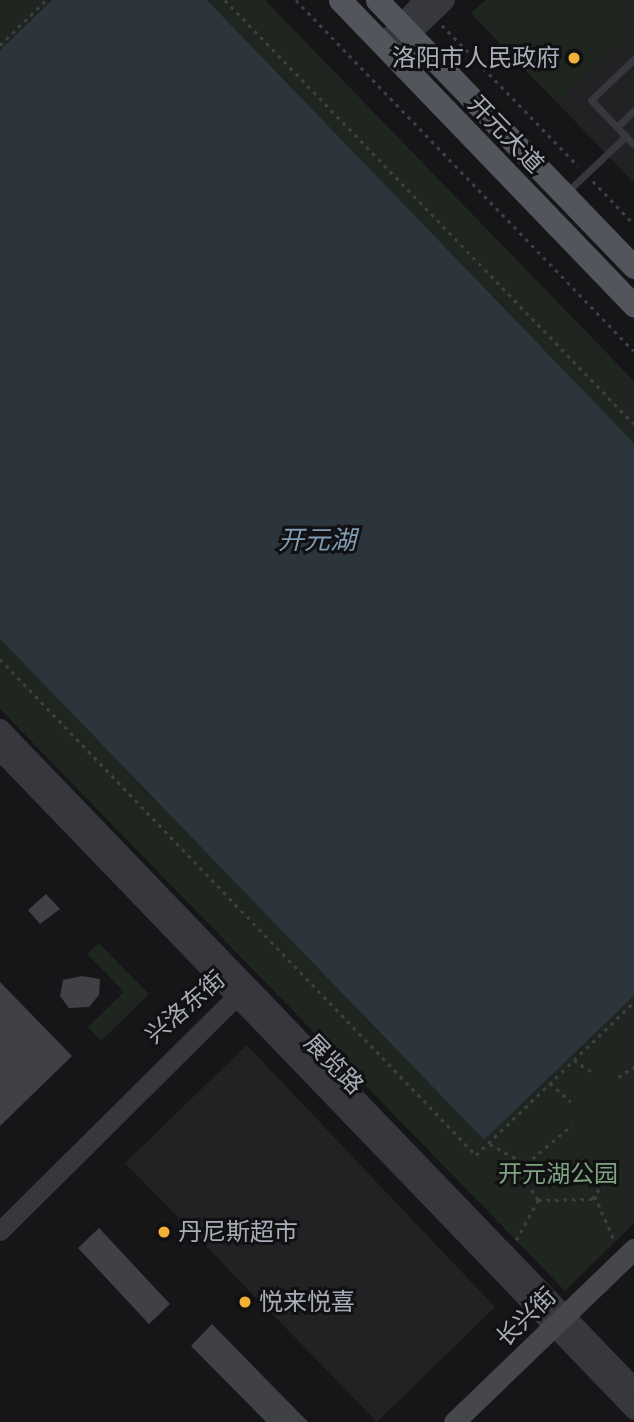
<!DOCTYPE html>
<meta charset="utf-8">
<style>
body{margin:0}
#map{position:relative;width:634px;height:1422px;overflow:hidden;background:#161618;font-family:Helvetica,"Noto Sans SC",sans-serif}
div>[style]{position:absolute}
.built>*{inset:0;background:#222225}
.green>*{inset:0;background:#1e261f}
.water>*{inset:0;background:#2c353c}
.building>*{inset:0;background:#404145}
.path>*{height:2.5px;margin-top:-1.25px;transform-origin:0;background:repeating-linear-gradient(90deg,#3d3f44 0 3.5px,transparent 0 8.5px)}
.service>*{height:7px;margin:-3.5px;padding:0 3.5px;transform-origin:3.5px;border-radius:3.5px;background:#37383d}
.tertiary>*{height:19px;margin:-9.5px;padding:0 9.5px;transform-origin:9.5px;border-radius:9.5px;background:#37383d}
.secondary>*{height:21px;margin:-10.5px;padding:0 10.5px;transform-origin:10.5px;border-radius:10.5px;background:#45474d}
.primary>*{height:23px;margin:-11.5px;padding:0 11.5px;transform-origin:11.5px;border-radius:11.5px;background:#53555c}
.dots>*{width:19px;height:19px;translate:-50% -50%;box-sizing:border-box;border:4px solid #111113;border-radius:50%}
span{translate:-50% -50%;white-space:nowrap;text-align:center;line-height:1.15;-webkit-text-stroke:6px #111113;paint-order:stroke}
.poi-label{font-size:24px;color:#a8adb8}
.right{translate:-100% -50%;text-align:right}
.left{translate:0 -50%;text-align:left}
.street-label{font-size:24px;color:#a8adb8}
.park-label{font-size:24px;color:#7fa381}
.water-label{font-size:26px;color:#7f9bb3;font-style:italic}
</style>
<div id="map">
<div class="built">
<div style="clip-path:polygon(486px 0,634px 0,634px 183px,471px 13px)"></div>
<div style="clip-path:polygon(247px 1045px,495px 1307px,377px 1422px,125px 1163px)"></div>
</div>
<div class="green">
<div style="clip-path:polygon(0 0,52px 0,0 50px)"></div>
<div style="clip-path:polygon(207px 0,265px 0,634px 381px,634px 443px)"></div>
<div style="clip-path:polygon(486px 0,634px 0,634px 30px,557px 103px,471px 13px)"></div>
<div style="clip-path:polygon(0 639px,484px 1140px,634px 996px,634px 1223px,565px 1291px,0 709px)"></div>
<div style="clip-path:polygon(99px 943px,149px 994px,101px 1041px,88px 1027px,124px 992px,87px 954px)"></div>
</div>
<div class="water">
<div style="clip-path:polygon(52px 0,207px 0,634px 443px,634px 996px,484px 1140px,0 639px,0 50px)"></div>
</div>
<div class="building">
<div style="clip-path:polygon(46px 894px,60px 909px,40px 924px,28px 910px)"></div>
<div style="clip-path:polygon(82px 976px,100px 979px,99px 995px,89px 1007px,69px 1008px,60px 996px,63px 980px)"></div>
<div style="clip-path:polygon(0 982px,72px 1056px,0 1126px)"></div>
<div style="clip-path:polygon(99px 1228px,170px 1304px,149px 1324px,78px 1248px)"></div>
<div style="clip-path:polygon(212px 1324px,308px 1422px,266px 1422px,191px 1346px)"></div>
</div>
<div class="path">
<div style="left:225px;top:0;width:589px;rotate:46.03deg"></div>
<div style="left:296px;top:0;width:487px;rotate:46.1deg"></div>
<div style="left:442px;top:25px;width:196px;rotate:46deg"></div>
<div style="left:0;top:45px;width:64px;rotate:-44.4deg"></div>
<div style="left:593px;top:181px;width:59px;rotate:46.4deg"></div>
<div style="left:0;top:659px;width:687px;rotate:46.18deg"></div>
<div style="left:476px;top:1155px;width:220px;rotate:-44.1deg"></div>
<div style="left:574px;top:1060px;width:22px;rotate:34deg"></div>
<div style="left:618px;top:1077px;width:19px;rotate:-32deg"></div>
<div style="left:550px;top:1083px;width:28px;rotate:42deg"></div>
<div style="left:490px;top:1144px;width:41px;rotate:29.1deg"></div>
<div style="left:595px;top:1196px;width:50px;rotate:66.5deg"></div>
<div style="left:538px;top:1200px;width:22px;rotate:-124deg"></div>
<div style="left:526px;top:1182px;width:18px;rotate:-90deg"></div>
<div style="left:526px;top:1164px;width:60px;rotate:-40.3deg"></div>
<div style="left:516px;top:1240px;width:46px;rotate:-61.2deg"></div>
<div style="left:538px;top:1200px;width:54px;rotate:-1.1deg"></div>
<div style="left:592px;top:1199px;width:42px;rotate:-54.8deg"></div>
</div>
<div class="service">
<div style="left:634px;top:59px;width:59px;rotate:136.4deg"></div>
<div style="left:591px;top:100px;width:62px;rotate:46.3deg"></div>
<div style="left:617px;top:127px;width:24px;rotate:-45deg"></div>
<div style="left:568px;top:191px;width:80px;rotate:-43.5deg"></div>
</div>
<div class="tertiary">
<div style="left:390px;top:35px;width:48px;rotate:-46.7deg"></div>
<div style="left:384px;top:45px;width:27px;rotate:-22deg"></div>
<div style="left:409px;top:35px;width:50px;rotate:-44.2deg"></div>
<div style="left:0;top:728px;width:914px;rotate:46.11deg"></div>
<div style="left:0;top:751px;width:914px;rotate:46.11deg"></div>
<div style="left:0;top:1231px;width:344px;rotate:-44.8deg"></div>
</div>
<div class="secondary">
<div style="left:454px;top:1422px;width:250px;rotate:-43.9deg"></div>
</div>
<div class="primary">
<div style="left:340px;top:0;width:424px;rotate:46.1deg"></div>
<div style="left:377px;top:0;width:371px;rotate:46.1deg"></div>
</div>
<div class="dots">
<div style="left:574px;top:58px;background:#f2b134"></div>
<div style="left:164px;top:1232px;background:#f2b134"></div>
<div style="left:245px;top:1302px;background:#f2b134"></div>
</div>
<div class="poi-label">
<span class="right" style="left:560px;top:58px">洛阳市人民政府</span>
<span class="left" style="left:178px;top:1232px">丹尼斯超市</span>
<span class="left" style="left:259px;top:1302px">悦来悦喜</span>
</div>
<div class="street-label">
<span style="left:506px;top:134px;rotate:46deg">开元大道</span>
<span style="left:185px;top:1007px;rotate:-41deg">兴洛东街</span>
<span style="left:334px;top:1064px;rotate:46deg">展览路</span>
<span style="left:526px;top:1317px;rotate:-44deg">长兴街</span>
</div>
<div class="park-label">
<span style="left:558px;top:1174px">开元湖公园</span>
</div>
<div class="water-label">
<span style="left:317px;top:541px">开元湖</span>
</div>
</div>
